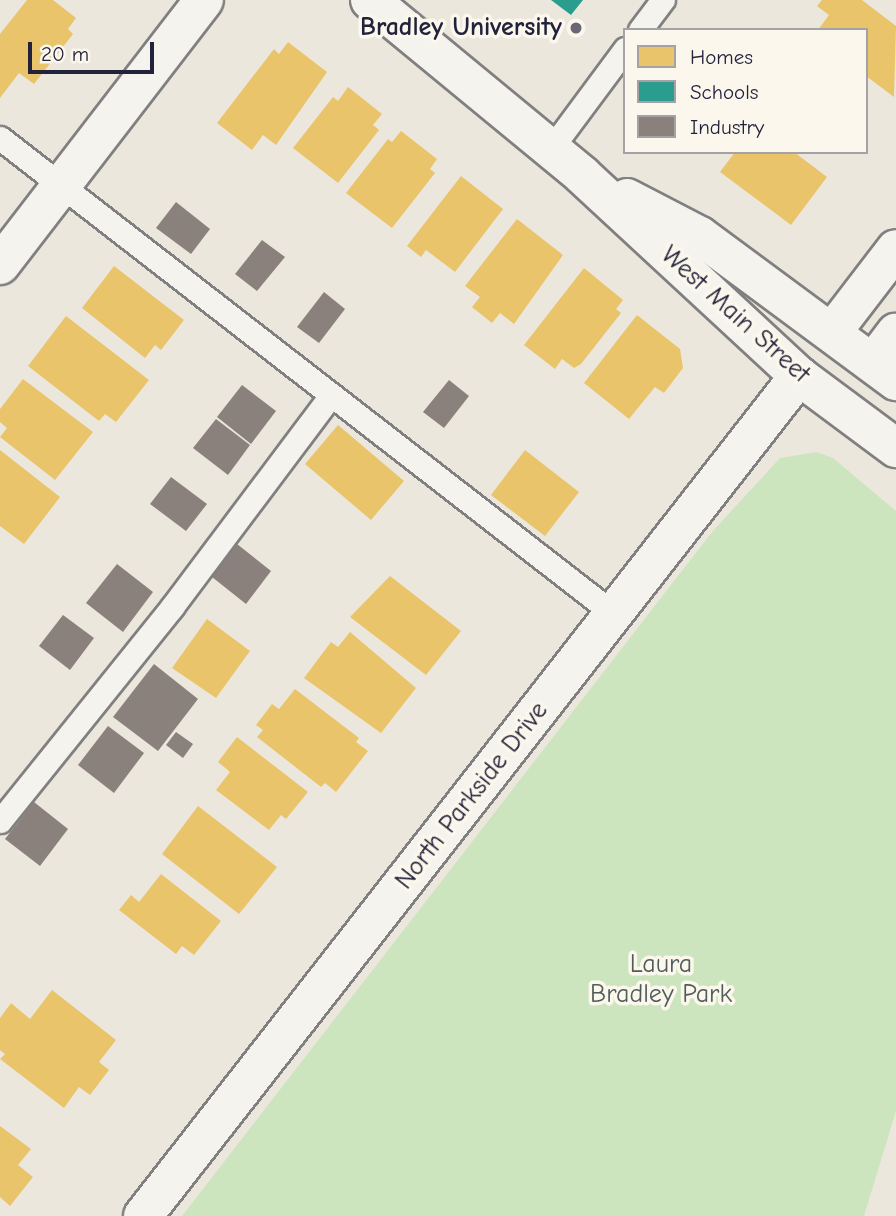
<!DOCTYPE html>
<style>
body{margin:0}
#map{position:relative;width:896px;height:1216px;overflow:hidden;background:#ece7dd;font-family:"Comic Neue",sans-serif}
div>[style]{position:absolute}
.green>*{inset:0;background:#cde5be}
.homes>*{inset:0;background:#e9c46a}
.schools>*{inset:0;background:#2a9d8f}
.industry>*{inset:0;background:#8a817c}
.roads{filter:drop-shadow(2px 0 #817f80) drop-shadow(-2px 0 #817f80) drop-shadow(0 2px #817f80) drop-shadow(0 -2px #817f80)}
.service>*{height:23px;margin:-11.5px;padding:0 11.5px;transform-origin:11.5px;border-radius:11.5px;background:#f4f3ee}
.minor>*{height:38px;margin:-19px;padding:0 19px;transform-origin:19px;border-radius:19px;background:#f4f3ee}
.secondary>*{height:38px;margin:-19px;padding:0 19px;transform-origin:19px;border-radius:19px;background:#f4f3ee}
.dots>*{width:19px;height:19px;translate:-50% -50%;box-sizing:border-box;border:4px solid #fbf7ec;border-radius:50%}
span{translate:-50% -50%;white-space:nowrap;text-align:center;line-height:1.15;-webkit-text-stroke:7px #fbf7ec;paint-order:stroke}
.poi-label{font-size:26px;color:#22223b;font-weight:700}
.right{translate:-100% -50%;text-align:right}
.street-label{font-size:26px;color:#22223b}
.park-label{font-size:26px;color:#4e5c5a}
.legend{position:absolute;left:623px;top:28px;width:245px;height:126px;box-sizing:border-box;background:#fbf7ec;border:2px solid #a4a2a5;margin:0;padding:9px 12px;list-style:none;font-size:21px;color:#22223b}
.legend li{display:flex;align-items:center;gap:14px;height:35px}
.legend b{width:35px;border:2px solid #a4a2a5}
.scale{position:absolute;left:28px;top:42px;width:126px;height:32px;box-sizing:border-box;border:4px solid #22223b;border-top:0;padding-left:9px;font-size:21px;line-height:24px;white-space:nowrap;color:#22223b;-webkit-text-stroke:5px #fbf7ec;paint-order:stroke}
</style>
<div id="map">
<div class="green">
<div style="clip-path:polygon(817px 452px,833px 458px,896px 511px,896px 1111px,864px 1216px,182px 1216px,712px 532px,780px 458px)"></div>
</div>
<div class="homes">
<div style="clip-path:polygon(27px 0,53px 0,76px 18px,68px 29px,73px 34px,34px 84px,19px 73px,0 98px,0 34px)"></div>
<div style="clip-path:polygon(822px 0,862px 0,896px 26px,894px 97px,866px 76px,866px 30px,818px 30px,829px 15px,817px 6px)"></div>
<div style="clip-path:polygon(288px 42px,327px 72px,276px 145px,263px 135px,252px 150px,217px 123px,274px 49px,279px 54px)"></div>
<div style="clip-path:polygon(348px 87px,382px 114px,373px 125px,379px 130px,338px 183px,293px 148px,333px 97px,338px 101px)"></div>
<div style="clip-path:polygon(401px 131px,437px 159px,430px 169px,435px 173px,392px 228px,346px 193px,388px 139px,392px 142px)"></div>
<div style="clip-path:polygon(735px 152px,794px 152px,827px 177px,791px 225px,720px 172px)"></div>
<div style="clip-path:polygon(461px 176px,503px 209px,455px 272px,426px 250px,421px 257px,407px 246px)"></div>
<div style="clip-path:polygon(517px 219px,563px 255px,514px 324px,500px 313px,492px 323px,472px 307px,480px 297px,465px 286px)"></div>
<div style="clip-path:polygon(114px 266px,184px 320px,161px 350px,155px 345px,145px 358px,82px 308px)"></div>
<div style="clip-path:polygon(584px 268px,623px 300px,616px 309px,621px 313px,581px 364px,574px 368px,562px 359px,555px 369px,524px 345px)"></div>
<div style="clip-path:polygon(637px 315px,680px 349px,683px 368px,664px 393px,655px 387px,629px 419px,584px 383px)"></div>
<div style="clip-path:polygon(66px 316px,149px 380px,116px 422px,105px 414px,99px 421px,28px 366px)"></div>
<div style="clip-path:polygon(23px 379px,93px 432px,55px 480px,0 437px,7px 428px,0 422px,0 409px)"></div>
<div style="clip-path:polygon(338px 425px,404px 481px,371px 520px,305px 464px)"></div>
<div style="clip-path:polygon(0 450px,60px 497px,24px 544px,0 526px)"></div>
<div style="clip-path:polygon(525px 450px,579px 492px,545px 536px,491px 495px)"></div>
<div style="clip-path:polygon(390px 576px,461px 631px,426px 675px,350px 617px)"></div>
<div style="clip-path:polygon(207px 619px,250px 651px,216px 698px,172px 668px)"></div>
<div style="clip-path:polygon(350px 632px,416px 688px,381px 733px,304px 678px,331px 642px,338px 647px)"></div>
<div style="clip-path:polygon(295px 689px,359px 738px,356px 742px,368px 751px,336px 792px,325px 783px,321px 787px,257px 737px,263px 730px,256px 725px,272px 704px,279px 709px)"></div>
<div style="clip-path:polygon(237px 737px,308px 792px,286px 819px,281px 815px,269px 830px,216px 790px,230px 772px,218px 762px)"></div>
<div style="clip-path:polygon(198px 806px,277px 867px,239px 914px,162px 854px)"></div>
<div style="clip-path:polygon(161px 874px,221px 921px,194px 955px,182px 946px,176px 954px,119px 910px,131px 895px,139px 902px)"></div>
<div style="clip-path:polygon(52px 990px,116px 1040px,99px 1062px,109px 1070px,90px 1095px,79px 1087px,64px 1108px,0 1059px,5px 1054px,0 1050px,0 1018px,11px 1003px,30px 1019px)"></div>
<div style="clip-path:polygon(0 1126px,31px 1149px,18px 1165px,33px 1177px,10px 1206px,0 1197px)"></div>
</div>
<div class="schools">
<div style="clip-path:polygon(551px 0,583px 0,571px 15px)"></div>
</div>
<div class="industry">
<div style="clip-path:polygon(176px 202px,210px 229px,191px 254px,156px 228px)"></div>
<div style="clip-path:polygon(262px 240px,285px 257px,257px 291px,235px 274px)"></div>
<div style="clip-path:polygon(324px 292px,345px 309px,319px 343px,297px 327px)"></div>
<div style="clip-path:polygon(449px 380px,469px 396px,444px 428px,423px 412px)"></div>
<div style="clip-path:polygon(242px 385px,276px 411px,251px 444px,217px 417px)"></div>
<div style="clip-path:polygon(216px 419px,250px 445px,228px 475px,193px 448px)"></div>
<div style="clip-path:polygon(171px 477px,207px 504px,186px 531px,150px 504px)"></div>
<div style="clip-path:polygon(237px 544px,271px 571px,246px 604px,212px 577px)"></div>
<div style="clip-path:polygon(117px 564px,153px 592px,123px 632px,86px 603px)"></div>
<div style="clip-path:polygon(63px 615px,94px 638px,70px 670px,39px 646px)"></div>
<div style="clip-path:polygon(154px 664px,198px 699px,158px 751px,113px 717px)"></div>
<div style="clip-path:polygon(108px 726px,144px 753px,114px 793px,78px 765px)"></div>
<div style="clip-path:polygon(176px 732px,193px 744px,183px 758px,166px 745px)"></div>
<div style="clip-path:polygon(34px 802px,68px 829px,40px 866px,5px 839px)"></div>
</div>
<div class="roads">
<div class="service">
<div style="left:640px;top:30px;width:38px;rotate:-53deg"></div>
<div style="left:0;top:138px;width:777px;rotate:37.78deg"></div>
<div style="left:550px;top:150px;width:126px;rotate:-53.4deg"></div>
<div style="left:0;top:821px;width:275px;rotate:-51.2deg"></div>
<div style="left:172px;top:607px;width:265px;rotate:-53.1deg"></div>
</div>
<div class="minor">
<div style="left:0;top:265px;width:334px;rotate:-52.4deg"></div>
<div style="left:833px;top:331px;width:103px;rotate:-52.5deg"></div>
<div style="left:873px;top:363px;width:38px;rotate:-53deg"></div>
<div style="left:143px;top:1216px;width:1066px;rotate:-52.01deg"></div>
</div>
<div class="secondary">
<div style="left:370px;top:0;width:275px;rotate:39.5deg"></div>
<div style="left:582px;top:175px;width:296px;rotate:42.8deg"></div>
<div style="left:799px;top:376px;width:121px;rotate:36.6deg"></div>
<div style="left:627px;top:198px;width:82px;rotate:27.5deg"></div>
<div style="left:700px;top:236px;width:244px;rotate:36.5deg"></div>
</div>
</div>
<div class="dots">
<div style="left:576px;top:28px;background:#696774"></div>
</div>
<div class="poi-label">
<span class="right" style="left:562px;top:28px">Bradley University</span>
</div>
<div class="street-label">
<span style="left:735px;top:315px;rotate:42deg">West Main Street</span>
<span style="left:472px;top:796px;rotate:-52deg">North Parkside Drive</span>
</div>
<div class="park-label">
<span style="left:661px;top:980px">Laura<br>Bradley Park</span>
</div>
<ul class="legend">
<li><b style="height:19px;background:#e9c46a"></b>Homes</li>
<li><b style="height:19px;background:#2a9d8f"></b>Schools</li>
<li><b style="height:19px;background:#8a817c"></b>Industry</li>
</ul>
<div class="scale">20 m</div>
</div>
